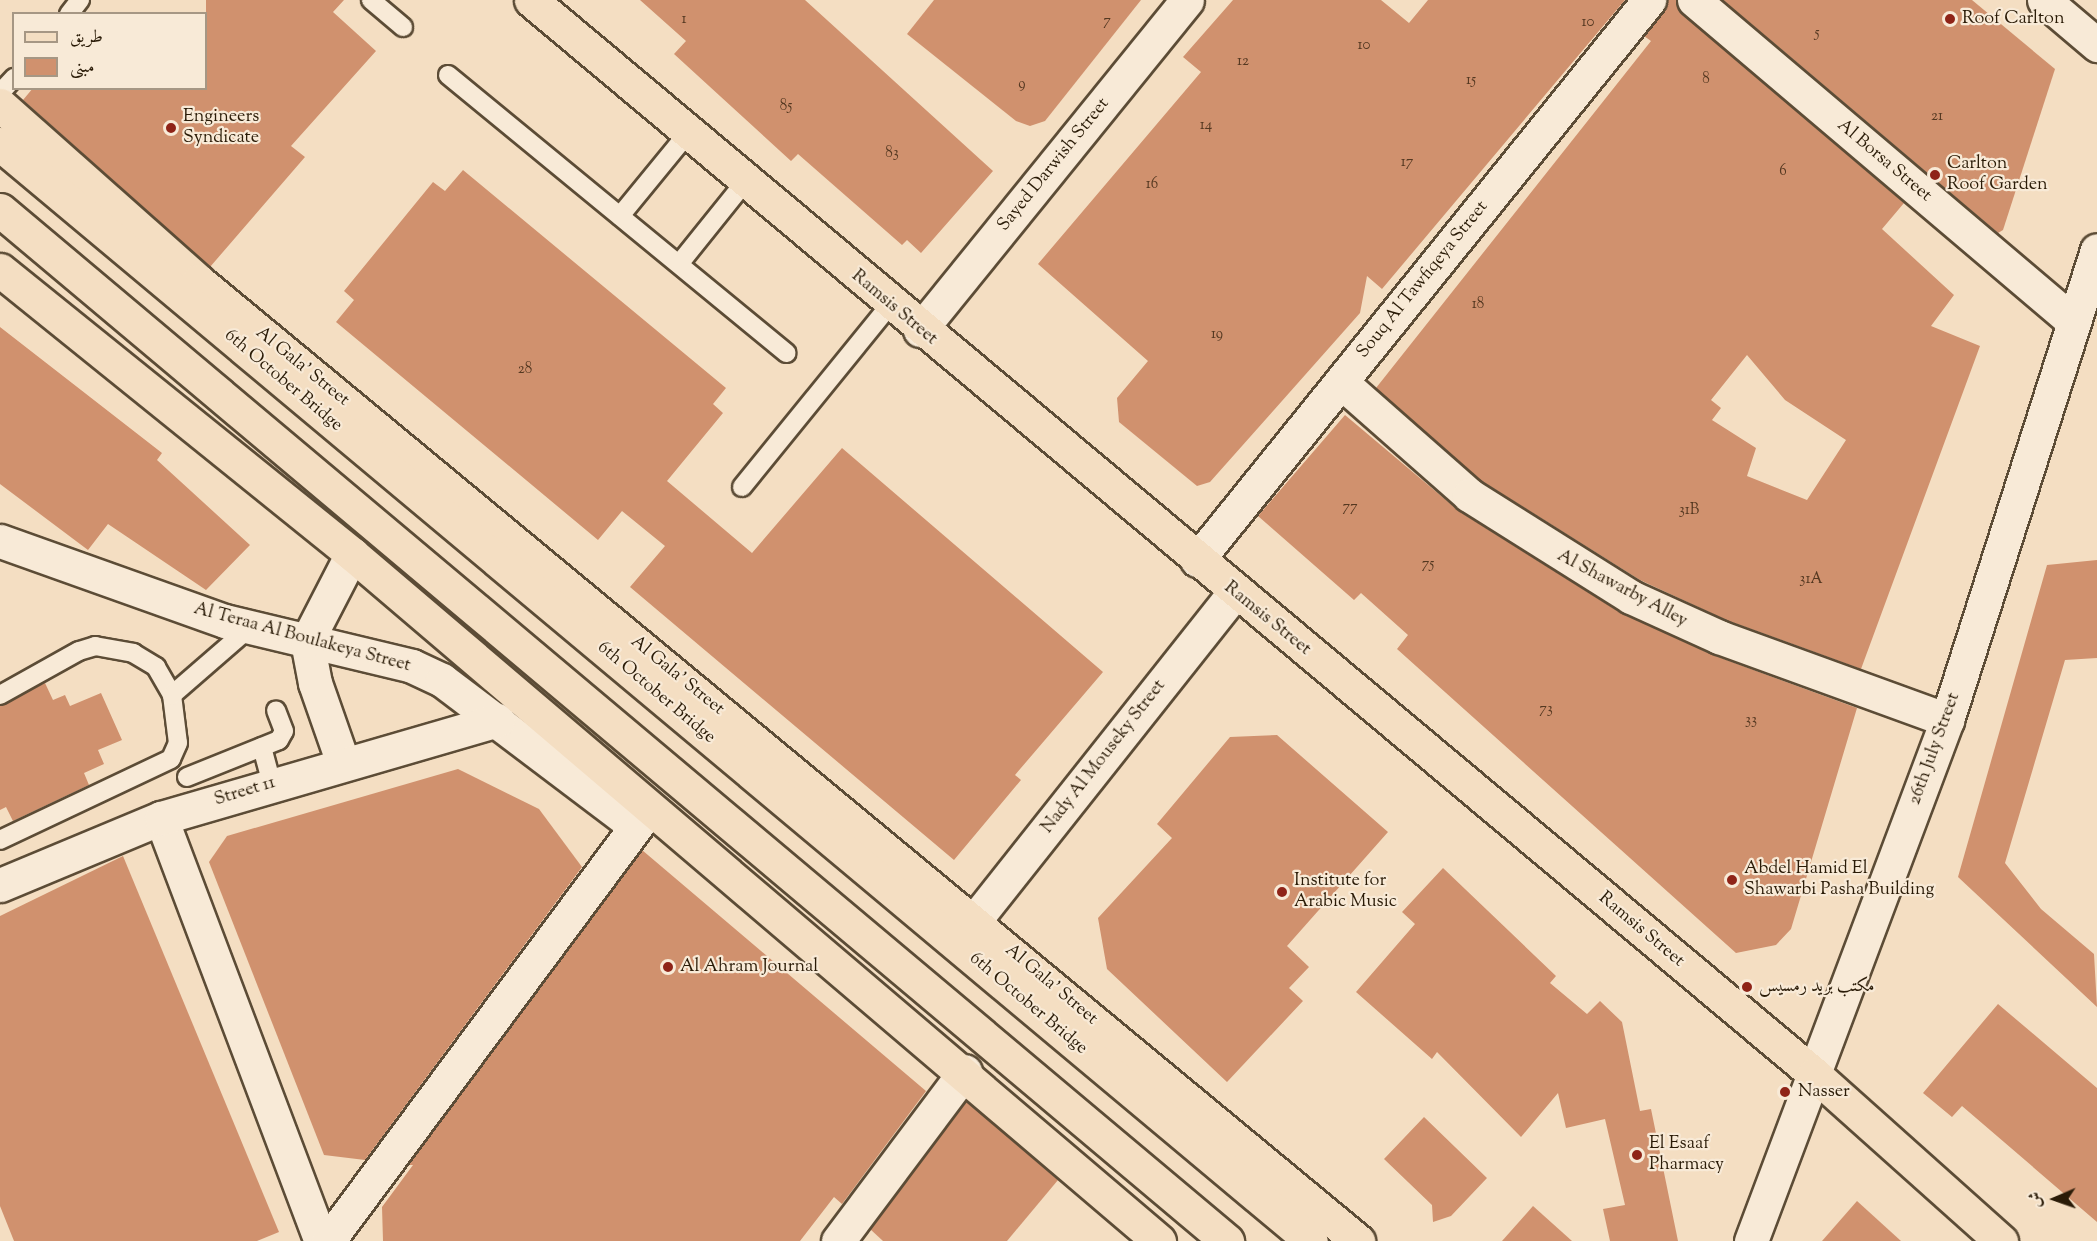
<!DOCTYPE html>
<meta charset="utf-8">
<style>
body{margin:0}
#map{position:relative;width:2097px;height:1241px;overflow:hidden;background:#f4dec2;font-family:"Sorts Mill Goudy",Amiri,serif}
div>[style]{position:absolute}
.building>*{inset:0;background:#d0916e}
.roads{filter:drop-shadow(2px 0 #5c4c36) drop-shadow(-2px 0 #5c4c36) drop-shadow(0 2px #5c4c36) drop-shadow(0 -2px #5c4c36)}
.service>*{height:18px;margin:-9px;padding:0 9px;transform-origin:9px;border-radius:9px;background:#f8ead7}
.minor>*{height:33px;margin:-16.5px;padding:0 16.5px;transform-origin:16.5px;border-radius:16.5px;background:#f8ead7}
.secondary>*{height:33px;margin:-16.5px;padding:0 16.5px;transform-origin:16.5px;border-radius:16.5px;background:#f8ead7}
.primary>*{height:33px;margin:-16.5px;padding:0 16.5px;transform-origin:16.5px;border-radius:16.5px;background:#f4dec2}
.motorway>*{height:33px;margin:-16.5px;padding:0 16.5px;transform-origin:16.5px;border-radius:16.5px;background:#f4dec2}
.dots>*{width:16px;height:16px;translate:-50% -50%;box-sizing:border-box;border:3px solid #f8ead7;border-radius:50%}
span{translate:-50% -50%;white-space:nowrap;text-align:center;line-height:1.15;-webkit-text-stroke:4.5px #f8ead7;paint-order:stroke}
.number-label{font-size:15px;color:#543821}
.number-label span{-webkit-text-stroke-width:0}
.poi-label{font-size:18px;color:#2a1b07}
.left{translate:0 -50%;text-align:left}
.street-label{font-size:18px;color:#2a1b07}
.legend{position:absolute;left:12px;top:12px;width:195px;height:78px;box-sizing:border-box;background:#f8ead7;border:2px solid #a69784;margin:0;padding:8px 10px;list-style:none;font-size:18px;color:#2a1b07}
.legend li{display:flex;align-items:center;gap:12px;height:30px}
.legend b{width:30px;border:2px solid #a69784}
.north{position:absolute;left:2025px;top:1169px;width:60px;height:60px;-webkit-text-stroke:4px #f8ead7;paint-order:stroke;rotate:268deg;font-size:16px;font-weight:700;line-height:24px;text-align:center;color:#2a1b07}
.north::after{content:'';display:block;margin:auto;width:21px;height:27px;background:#2a1b07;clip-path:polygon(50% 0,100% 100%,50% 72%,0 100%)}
</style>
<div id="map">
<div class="building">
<div style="clip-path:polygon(206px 0,344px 0,333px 12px,376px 51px,291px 146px,305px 157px,210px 267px,23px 100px,33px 88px,206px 88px)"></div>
<div style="clip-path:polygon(640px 0,805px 0,993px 171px,921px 253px,907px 240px,902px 245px,798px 154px,791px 161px,674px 54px,686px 41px)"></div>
<div style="clip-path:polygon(934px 0,1141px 0,1045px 121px,1030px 126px,1016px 121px,907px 34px)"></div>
<div style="clip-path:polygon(1233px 0,1381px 0,1409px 23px,1428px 0,1625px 0,1382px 289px,1367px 276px,1360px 313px,1210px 482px,1197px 486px,1119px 422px,1117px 398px,1148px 361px,1038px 264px,1201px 72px,1183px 57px)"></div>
<div style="clip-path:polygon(evenodd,1667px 0,1676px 0,1682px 14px,1904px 203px,1882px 229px,1954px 295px,1931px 326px,1980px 346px,1861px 669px,1726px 620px,1640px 580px,1480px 480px,1376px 388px,1651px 41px,1644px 36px,1667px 0,1747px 355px,1785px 400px,1846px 440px,1807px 500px,1747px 476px,1756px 448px,1712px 420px,1721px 408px,1711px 400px,1747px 355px)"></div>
<div style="clip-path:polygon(1723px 0,1972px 0,2055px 69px,2003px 230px,1998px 233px)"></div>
<div style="clip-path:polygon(463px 170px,726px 388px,713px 404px,723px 413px,667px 481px,752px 553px,842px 448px,1103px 672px,1015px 775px,1021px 780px,954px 860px,630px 587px,665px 546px,622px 511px,598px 540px,336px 322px,354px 300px,344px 291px,433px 182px,445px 191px)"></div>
<div style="clip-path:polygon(0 327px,162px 453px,157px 460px,250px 545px,206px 590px,108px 524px,88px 550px,0 484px)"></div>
<div style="clip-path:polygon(1345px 415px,1459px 511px,1621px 613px,1713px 655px,1857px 708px,1791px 929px,1776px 945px,1736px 953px,1397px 649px,1408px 635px,1361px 593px,1354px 600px,1258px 516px)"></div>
<div style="clip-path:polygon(2097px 560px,2097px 658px,2065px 660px,2005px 863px,2041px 909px,2094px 954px,2097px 1007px,1958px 877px,2047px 565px)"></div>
<div style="clip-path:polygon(45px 683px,53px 700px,65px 695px,70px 706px,101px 693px,122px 740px,98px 750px,104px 764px,84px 773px,89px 785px,13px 821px,6px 807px,0 810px,0 706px)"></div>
<div style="clip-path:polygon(1277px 735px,1388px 832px,1287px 946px,1309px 967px,1289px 988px,1303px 1001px,1227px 1082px,1107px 969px,1098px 918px,1172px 838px,1157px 824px,1230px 737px)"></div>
<div style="clip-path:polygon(458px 769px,539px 809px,582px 867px,365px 1160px,324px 1155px,209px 862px,227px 836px)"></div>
<div style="clip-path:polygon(642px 850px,926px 1091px,842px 1204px,834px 1197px,800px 1241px,383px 1241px,382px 1207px,413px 1165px,408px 1165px)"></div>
<div style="clip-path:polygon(123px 856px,279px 1232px,257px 1241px,14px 1241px,0 1206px,0 916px)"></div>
<div style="clip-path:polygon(1443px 868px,1556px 976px,1550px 983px,1587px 1014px,1600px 1001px,1622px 1022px,1640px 1111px,1651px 1109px,1678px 1241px,1610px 1241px,1603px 1209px,1625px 1205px,1605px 1119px,1566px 1128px,1558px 1093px,1521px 1137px,1437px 1052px,1432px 1059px,1356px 992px,1415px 924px,1402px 912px)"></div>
<div style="clip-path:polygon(1998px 1004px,2097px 1088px,2097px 1222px,1962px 1106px,1952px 1117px,1923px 1093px)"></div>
<div style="clip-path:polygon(966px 1101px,1058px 1180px,1007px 1241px,883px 1241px,870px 1229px)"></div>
<div style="clip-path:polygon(1424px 1117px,1487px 1178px,1451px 1216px,1433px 1222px,1432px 1205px,1384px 1159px)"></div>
<div style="clip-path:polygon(1857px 1201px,1901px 1241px,1822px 1241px)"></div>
<div style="clip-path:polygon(1533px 1206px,1572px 1241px,1502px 1241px)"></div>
</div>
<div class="roads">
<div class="service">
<div style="left:371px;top:0;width:42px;rotate:40.2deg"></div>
<div style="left:69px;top:14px;width:18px;rotate:-52deg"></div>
<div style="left:448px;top:75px;width:438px;rotate:39.4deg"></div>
<div style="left:0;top:93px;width:21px;rotate:-47deg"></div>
<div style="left:620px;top:216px;width:107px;rotate:-50.7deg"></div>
<div style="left:679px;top:264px;width:105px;rotate:-51.2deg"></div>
<div style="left:742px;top:487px;width:235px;rotate:-50.9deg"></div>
<div style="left:0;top:695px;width:90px;rotate:-29.1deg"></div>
<div style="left:79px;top:651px;width:17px;rotate:-17deg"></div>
<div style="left:95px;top:646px;width:39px;rotate:10deg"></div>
<div style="left:133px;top:653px;width:27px;rotate:31deg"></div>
<div style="left:156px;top:667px;width:32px;rotate:60deg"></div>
<div style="left:172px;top:695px;width:48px;rotate:82.9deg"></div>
<div style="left:178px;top:743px;width:17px;rotate:114deg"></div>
<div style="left:171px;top:759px;width:189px;rotate:154.7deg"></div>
<div style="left:172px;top:695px;width:102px;rotate:-41deg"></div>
<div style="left:262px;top:747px;width:38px;rotate:75deg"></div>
<div style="left:187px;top:777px;width:99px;rotate:-21.9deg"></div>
<div style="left:279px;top:740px;width:10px;rotate:-61deg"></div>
<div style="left:284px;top:731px;width:22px;rotate:-111deg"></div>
</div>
<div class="minor">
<div style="left:1694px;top:0;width:498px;rotate:40.3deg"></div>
<div style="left:2044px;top:0;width:70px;rotate:40.3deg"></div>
<div style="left:920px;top:330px;width:424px;rotate:-51deg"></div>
<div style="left:1341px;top:382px;width:171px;rotate:41.4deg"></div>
<div style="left:1469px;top:495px;width:191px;rotate:32.2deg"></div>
<div style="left:1631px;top:597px;width:97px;rotate:24.4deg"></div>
<div style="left:1719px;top:637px;width:243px;rotate:20deg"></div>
<div style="left:0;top:541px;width:239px;rotate:19.6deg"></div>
<div style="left:225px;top:621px;width:192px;rotate:13.5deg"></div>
<div style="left:412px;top:666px;width:33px;rotate:25deg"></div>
<div style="left:442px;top:680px;width:242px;rotate:37.1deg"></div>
<div style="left:1197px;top:560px;width:720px;rotate:-51.09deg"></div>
<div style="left:343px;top:763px;width:85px;rotate:-109.3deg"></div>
<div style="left:315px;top:683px;width:43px;rotate:-100.8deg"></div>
<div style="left:307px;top:641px;width:98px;rotate:-62.7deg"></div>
<div style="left:161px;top:818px;width:452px;rotate:69.3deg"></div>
<div style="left:0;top:885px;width:174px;rotate:-22.6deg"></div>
<div style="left:161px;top:818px;width:351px;rotate:-16.2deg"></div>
<div style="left:974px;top:921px;width:419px;rotate:-51.6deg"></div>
<div style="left:328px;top:1241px;width:538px;rotate:-53.39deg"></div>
<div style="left:838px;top:1241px;width:212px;rotate:-53.2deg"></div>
</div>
<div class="secondary">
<div style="left:1751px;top:1241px;width:557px;rotate:-69.38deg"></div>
<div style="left:1947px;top:720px;width:493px;rotate:-72.3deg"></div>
</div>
<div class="primary">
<div style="left:531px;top:0;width:1673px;rotate:39.93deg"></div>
<div style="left:1814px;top:1074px;width:251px;rotate:41.8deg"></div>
<div style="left:0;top:105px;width:265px;rotate:41.6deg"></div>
<div style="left:198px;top:281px;width:1506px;rotate:39.61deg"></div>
<div style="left:0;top:270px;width:452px;rotate:38.9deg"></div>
<div style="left:352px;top:554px;width:1060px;rotate:40.41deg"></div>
</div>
<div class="motorway">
<div style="left:0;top:144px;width:1709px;rotate:39.92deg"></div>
<div style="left:0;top:210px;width:1603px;rotate:40.04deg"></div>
</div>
</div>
<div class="dots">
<div style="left:1950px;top:19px;background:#8f2418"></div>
<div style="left:171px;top:128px;background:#8f2418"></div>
<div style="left:1935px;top:175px;background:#8f2418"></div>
<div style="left:1732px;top:880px;background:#8f2418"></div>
<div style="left:1282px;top:892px;background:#8f2418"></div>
<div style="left:668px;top:967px;background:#8f2418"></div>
<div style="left:1747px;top:987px;background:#8f2418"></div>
<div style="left:1785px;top:1092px;background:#8f2418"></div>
<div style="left:1637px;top:1155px;background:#8f2418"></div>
</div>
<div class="number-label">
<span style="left:684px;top:20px">1</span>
<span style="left:1107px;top:22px">7</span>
<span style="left:1588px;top:23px">10</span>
<span style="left:1817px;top:34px">5</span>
<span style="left:1364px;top:46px">10</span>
<span style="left:1243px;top:62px">12</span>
<span style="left:1706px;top:80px">8</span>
<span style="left:1471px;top:81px">15</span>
<span style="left:1022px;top:85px">9</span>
<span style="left:786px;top:107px">85</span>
<span style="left:1937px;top:117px">21</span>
<span style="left:1206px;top:126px">14</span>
<span style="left:892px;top:154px">83</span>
<span style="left:1407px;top:163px">17</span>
<span style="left:1783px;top:172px">6</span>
<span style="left:1152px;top:185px">16</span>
<span style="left:1478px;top:305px">18</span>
<span style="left:1217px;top:335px">19</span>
<span style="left:525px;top:370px">28</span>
<span style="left:1350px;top:508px">77</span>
<span style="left:1689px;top:511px">31B</span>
<span style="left:1428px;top:565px">75</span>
<span style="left:1811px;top:580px">31A</span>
<span style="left:1546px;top:710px">73</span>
<span style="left:1751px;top:721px">33</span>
</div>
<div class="poi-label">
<span class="left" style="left:1962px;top:19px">Roof Carlton</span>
<span class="left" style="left:183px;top:128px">Engineers<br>Syndicate</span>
<span class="left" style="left:1947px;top:175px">Carlton<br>Roof Garden</span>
<span class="left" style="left:1744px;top:880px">Abdel Hamid El<br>Shawarbi Pasha Building</span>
<span class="left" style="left:1294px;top:892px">Institute for<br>Arabic Music</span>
<span class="left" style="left:680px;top:967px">Al Ahram Journal</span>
<span class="left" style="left:1759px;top:987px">مكتب بريد رمسيس</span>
<span class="left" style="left:1798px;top:1092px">Nasser</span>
<span class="left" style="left:1649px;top:1155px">El Esaaf<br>Pharmacy</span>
</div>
<div class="street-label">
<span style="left:1884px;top:161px;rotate:40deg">Al Borsa Street</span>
<span style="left:1054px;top:165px;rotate:-51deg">Sayed Darwish Street</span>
<span style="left:1423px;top:280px;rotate:-51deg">Souq Al Tawfiqeya Street</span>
<span style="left:894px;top:308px;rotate:40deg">Ramsis Street</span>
<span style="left:302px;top:367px;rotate:39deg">Al Gala' Street</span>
<span style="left:283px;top:381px;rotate:40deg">6th October Bridge</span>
<span style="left:1622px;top:589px;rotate:28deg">Al Shawarby Alley</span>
<span style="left:1267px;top:619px;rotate:39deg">Ramsis Street</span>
<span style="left:302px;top:638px;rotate:15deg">Al Teraa Al Boulakeya Street</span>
<span style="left:677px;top:676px;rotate:39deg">Al Gala' Street</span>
<span style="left:656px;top:693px;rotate:40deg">6th October Bridge</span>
<span style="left:1935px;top:749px;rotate:-70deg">26th July Street</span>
<span style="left:1104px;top:757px;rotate:-52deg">Nady Al Mouseky Street</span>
<span style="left:245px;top:792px;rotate:-17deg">Street 11</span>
<span style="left:1641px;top:930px;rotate:40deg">Ramsis Street</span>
<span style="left:1051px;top:985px;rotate:40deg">Al Gala' Street</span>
<span style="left:1028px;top:1004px;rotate:40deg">6th October Bridge</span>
</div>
<ul class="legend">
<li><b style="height:8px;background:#f4dec2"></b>طريق</li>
<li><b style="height:16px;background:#d0916e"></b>مبنى</li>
</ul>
<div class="north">ش</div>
</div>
